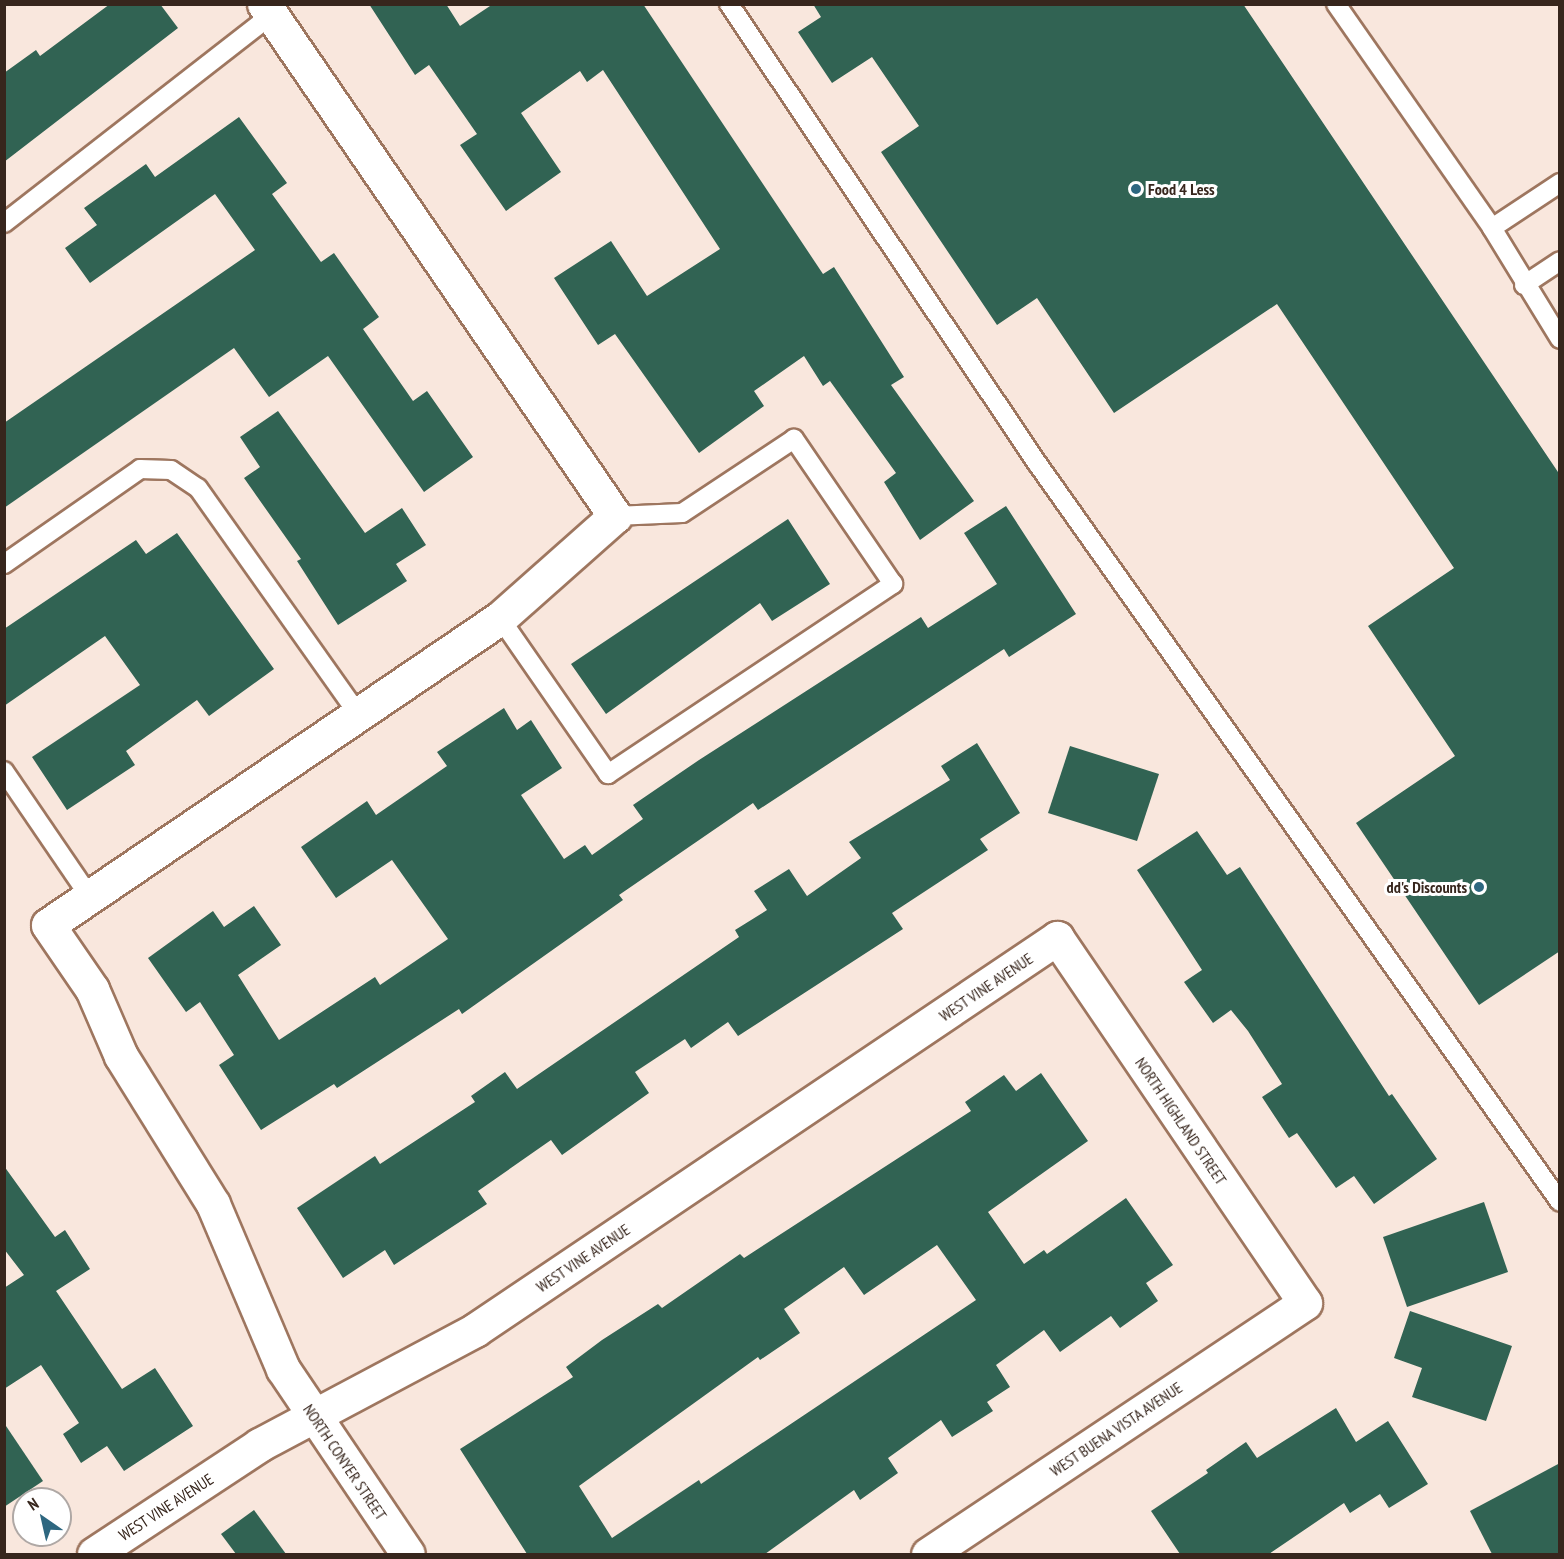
<!DOCTYPE html>
<style>
body{margin:0}
#map{position:relative;width:1564px;height:1559px;overflow:hidden;background:#f9e7dd;font-family:"PT Sans Narrow",sans-serif}
div>[style]{position:absolute}
.building>*{inset:0;background:#316353}
.roads{filter:drop-shadow(2px 0 #9e765f) drop-shadow(-2px 0 #9e765f) drop-shadow(0 2px #9e765f) drop-shadow(0 -2px #9e765f)}
.service>*{height:18px;margin:-9px;padding:0 9px;transform-origin:9px;border-radius:9px;background:#fff}
.minor>*{height:33px;margin:-16.5px;padding:0 16.5px;transform-origin:16.5px;border-radius:16.5px;background:#fff}
.dots>*{width:16px;height:16px;translate:-50% -50%;box-sizing:border-box;border:3px solid #fff;border-radius:50%}
span{translate:-50% -50%;white-space:nowrap;text-align:center;line-height:1.15;-webkit-text-stroke:6px #fff;paint-order:stroke}
.poi-label{font-size:16px;color:#37261d;font-weight:700}
.left{translate:0 -50%;text-align:left}
.right{translate:-100% -50%;text-align:right}
.street-label{font-size:16px;color:#37261d}
.frame{position:absolute;inset:0;border:6px solid #37261d;pointer-events:none}
.north{position:absolute;left:12px;top:1487px;width:60px;height:60px;box-sizing:border-box;background:#fff;border:2px solid #afa8a5;border-radius:50%;rotate:326deg;font-size:16px;font-weight:700;line-height:24px;text-align:center;color:#37261d}
.north::after{content:'';display:block;margin:auto;width:21px;height:27px;background:#2e6780;clip-path:polygon(50% 0,100% 100%,50% 72%,0 100%)}
</style>
<div id="map">
<div class="building">
<div style="clip-path:polygon(110px 4px,160px 4px,178px 28px,4px 162px,4px 73px,36px 50px,40px 56px)"></div>
<div style="clip-path:polygon(369px 4px,446px 4px,460px 26px,493px 4px,643px 4px,823px 274px,834px 267px,904px 377px,891px 385px,974px 501px,920px 540px,884px 482px,896px 473px,830px 381px,823px 386px,804px 356px,754px 391px,764px 406px,699px 453px,615px 334px,598px 345px,554px 278px,611px 241px,647px 296px,720px 249px,603px 70px,587px 82px,580px 71px,521px 113px,561px 172px,506px 211px,460px 145px,477px 134px,429px 65px,415px 75px)"></div>
<div style="clip-path:polygon(813px 4px,1243px 4px,1560px 475px,1560px 951px,1479px 1005px,1356px 823px,1455px 756px,1368px 626px,1454px 568px,1277px 304px,1114px 413px,1037px 298px,997px 325px,881px 152px,919px 126px,872px 57px,832px 83px,798px 32px,821px 17px)"></div>
<div style="clip-path:polygon(239px 117px,287px 183px,272px 194px,321px 262px,334px 253px,379px 317px,363px 329px,413px 401px,427px 391px,473px 457px,424px 492px,328px 356px,269px 397px,234px 348px,4px 508px,4px 423px,255px 250px,215px 194px,90px 283px,65px 248px,97px 225px,84px 208px,146px 164px,155px 177px)"></div>
<div style="clip-path:polygon(278px 411px,365px 533px,402px 508px,426px 545px,396px 564px,407px 581px,338px 625px,297px 561px,301px 559px,244px 478px,260px 467px,240px 437px)"></div>
<div style="clip-path:polygon(1006px 506px,1076px 614px,1009px 657px,1004px 649px,758px 810px,753px 803px,619px 895px,623px 900px,462px 1014px,459px 1009px,337px 1088px,334px 1084px,261px 1130px,219px 1065px,234px 1055px,200px 1002px,186px 1012px,148px 958px,213px 911px,224px 927px,254px 906px,281px 945px,238px 975px,279px 1040px,375px 977px,380px 985px,448px 939px,392px 860px,336px 898px,301px 847px,367px 801px,376px 815px,447px 766px,437px 752px,504px 708px,517px 730px,531px 720px,562px 768px,521px 795px,564px 859px,585px 845px,592px 855px,643px 819px,633px 805px,699px 760px,921px 617px,928px 628px,997px 584px,964px 533px)"></div>
<div style="clip-path:polygon(788px 519px,830px 584px,772px 621px,760px 603px,606px 714px,571px 664px)"></div>
<div style="clip-path:polygon(177px 533px,274px 669px,209px 716px,197px 700px,126px 751px,135px 765px,67px 810px,32px 757px,140px 685px,105px 636px,4px 706px,4px 629px,136px 540px,146px 554px)"></div>
<div style="clip-path:polygon(977px 743px,1020px 813px,980px 839px,988px 850px,892px 913px,903px 929px,738px 1036px,728px 1022px,691px 1048px,685px 1039px,635px 1072px,649px 1093px,562px 1155px,551px 1140px,478px 1191px,487px 1204px,394px 1265px,385px 1250px,343px 1278px,297px 1208px,375px 1156px,380px 1164px,475px 1102px,471px 1096px,505px 1072px,517px 1089px,739px 937px,735px 930px,767px 910px,754px 891px,789px 869px,807px 896px,861px 858px,849px 842px,950px 780px,941px 766px)"></div>
<div style="clip-path:polygon(1070px 746px,1159px 774px,1137px 841px,1048px 813px)"></div>
<div style="clip-path:polygon(1197px 831px,1227px 875px,1240px 867px,1389px 1096px,1392px 1094px,1437px 1159px,1374px 1204px,1354px 1176px,1336px 1188px,1297px 1133px,1289px 1138px,1262px 1097px,1282px 1084px,1248px 1031px,1231px 1010px,1213px 1023px,1184px 982px,1202px 970px,1137px 870px)"></div>
<div style="clip-path:polygon(evenodd,1041px 1073px,1088px 1141px,988px 1212px,1024px 1264px,1044px 1250px,1047px 1254px,1126px 1198px,1173px 1265px,1146px 1283px,1158px 1301px,1120px 1328px,1111px 1316px,1060px 1352px,1044px 1330px,996px 1365px,1010px 1387px,987px 1402px,993px 1411px,952px 1437px,941px 1420px,888px 1458px,898px 1473px,860px 1500px,854px 1490px,765px 1554px,527px 1554px,460px 1449px,573px 1377px,566px 1367px,602px 1340px,658px 1304px,662px 1308px,740px 1254px,744px 1258px,971px 1111px,965px 1102px,1004px 1075px,1016px 1091px,1041px 1073px,937px 1245px,976px 1300px,701px 1484px,699px 1480px,612px 1538px,579px 1486px,758px 1357px,760px 1360px,800px 1333px,784px 1309px,844px 1267px,864px 1295px,937px 1245px)"></div>
<div style="clip-path:polygon(4px 1166px,55px 1237px,65px 1230px,90px 1269px,56px 1291px,122px 1389px,155px 1368px,193px 1426px,124px 1471px,107px 1446px,81px 1463px,63px 1434px,79px 1423px,41px 1365px,4px 1389px,4px 1288px,24px 1275px,4px 1249px)"></div>
<div style="clip-path:polygon(1484px 1202px,1508px 1272px,1407px 1307px,1383px 1237px)"></div>
<div style="clip-path:polygon(1410px 1311px,1512px 1346px,1486px 1421px,1412px 1397px,1422px 1368px,1394px 1358px)"></div>
<div style="clip-path:polygon(1336px 1408px,1356px 1442px,1388px 1421px,1428px 1484px,1389px 1508px,1380px 1494px,1350px 1513px,1344px 1503px,1269px 1554px,1180px 1554px,1151px 1511px,1208px 1473px,1206px 1470px,1246px 1442px,1257px 1458px)"></div>
<div style="clip-path:polygon(4px 1423px,43px 1481px,4px 1507px)"></div>
<div style="clip-path:polygon(1560px 1463px,1560px 1554px,1492px 1554px,1470px 1511px)"></div>
<div style="clip-path:polygon(254px 1510px,286px 1554px,236px 1554px,221px 1534px)"></div>
</div>
<div class="roads">
<div class="service">
<div style="left:729px;top:4px;width:553px;rotate:56.14deg"></div>
<div style="left:1037px;top:463px;width:905px;rotate:54.71deg"></div>
<div style="left:1336px;top:4px;width:273px;rotate:55.1deg"></div>
<div style="left:1492px;top:228px;width:130px;rotate:58.5deg"></div>
<div style="left:4px;top:223px;width:338px;rotate:-37.9deg"></div>
<div style="left:1492px;top:228px;width:82px;rotate:-33.5deg"></div>
<div style="left:1524px;top:285px;width:43px;rotate:-33.7deg"></div>
<div style="left:4px;top:564px;width:166px;rotate:-34.9deg"></div>
<div style="left:140px;top:469px;width:31px;rotate:2deg"></div>
<div style="left:171px;top:470px;width:32px;rotate:34deg"></div>
<div style="left:198px;top:488px;width:277px;rotate:54.7deg"></div>
<div style="left:500px;top:618px;width:190px;rotate:55.3deg"></div>
<div style="left:608px;top:774px;width:343px;rotate:-33.7deg"></div>
<div style="left:893px;top:584px;width:176px;rotate:-124.3deg"></div>
<div style="left:794px;top:439px;width:134px;rotate:146.5deg"></div>
<div style="left:682px;top:513px;width:67px;rotate:177.4deg"></div>
<div style="left:4px;top:771px;width:153px;rotate:55.7deg"></div>
</div>
<div class="minor">
<div style="left:264px;top:4px;width:621px;rotate:55.57deg"></div>
<div style="left:615px;top:516px;width:154px;rotate:138.4deg"></div>
<div style="left:500px;top:618px;width:546px;rotate:145.82deg"></div>
<div style="left:48px;top:925px;width:78px;rotate:55.5deg"></div>
<div style="left:92px;top:989px;width:73px;rotate:66.6deg"></div>
<div style="left:121px;top:1056px;width:174px;rotate:58.1deg"></div>
<div style="left:213px;top:1204px;width:179px;rotate:67deg"></div>
<div style="left:283px;top:1369px;width:223px;rotate:56deg"></div>
<div style="left:94px;top:1554px;width:198px;rotate:-33.4deg"></div>
<div style="left:259px;top:1445px;width:245px;rotate:-28deg"></div>
<div style="left:475px;top:1330px;width:702px;rotate:-33.96deg"></div>
<div style="left:1057px;top:938px;width:441px;rotate:55.8deg"></div>
<div style="left:1305px;top:1303px;width:453px;rotate:146.3deg"></div>
</div>
</div>
<div class="dots">
<div style="left:1136px;top:189px;background:#2e6780"></div>
<div style="left:1479px;top:887px;background:#2e6780"></div>
</div>
<div class="poi-label">
<span class="left" style="left:1148px;top:189px">Food 4 Less</span>
<span class="right" style="left:1467px;top:887px">dd's Discounts</span>
</div>
<div class="street-label">
<span style="left:986px;top:987px;rotate:-34deg">WEST VINE AVENUE</span>
<span style="left:1181px;top:1121px;rotate:56deg">NORTH HIGHLAND STREET</span>
<span style="left:583px;top:1258px;rotate:-34deg">WEST VINE AVENUE</span>
<span style="left:1116px;top:1429px;rotate:-34deg">WEST BUENA VISTA AVENUE</span>
<span style="left:345px;top:1462px;rotate:56deg">NORTH CONYER STREET</span>
<span style="left:166px;top:1507px;rotate:-33deg">WEST VINE AVENUE</span>
</div>
<div class="frame"></div>
<div class="north">N</div>
</div>
